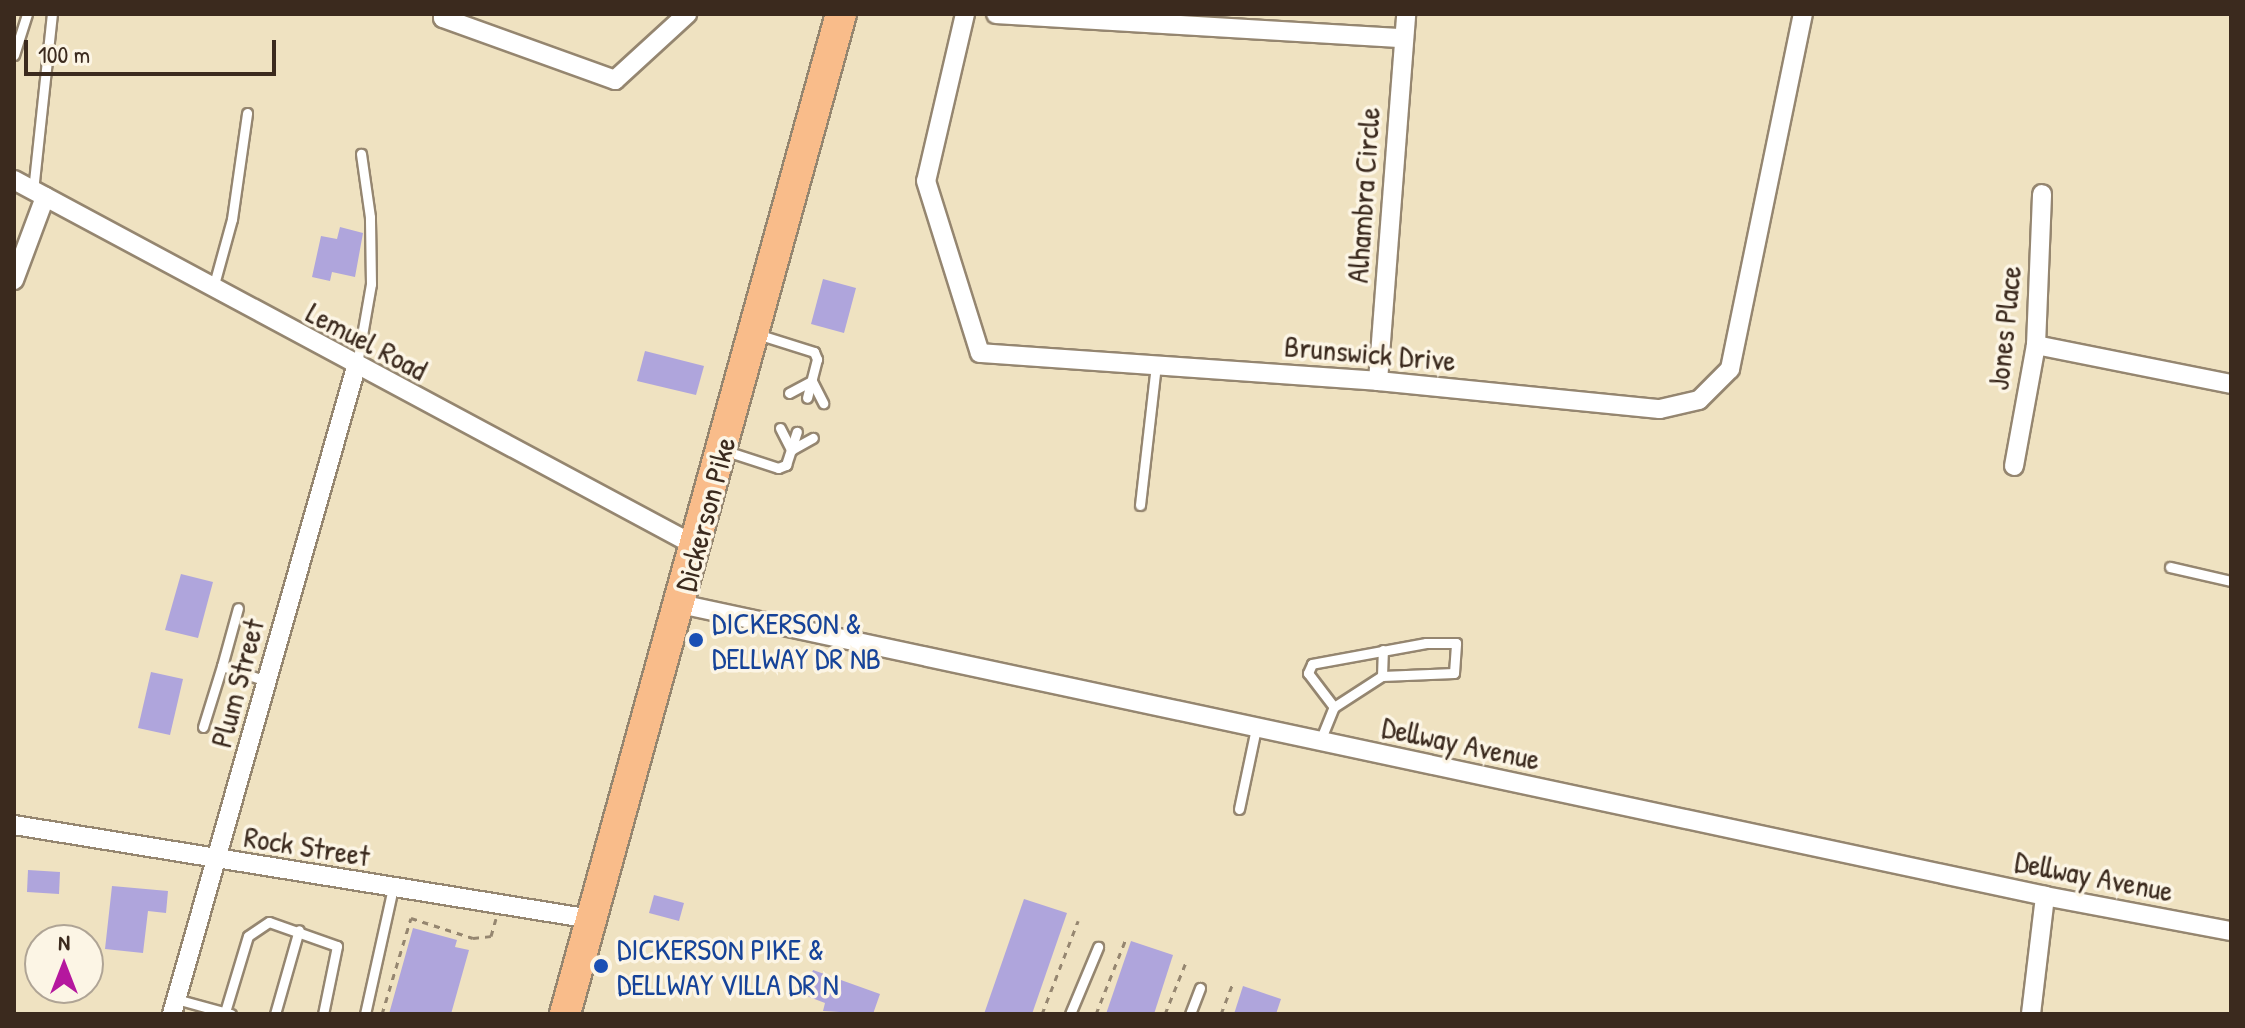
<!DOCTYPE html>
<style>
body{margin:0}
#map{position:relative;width:2245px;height:1028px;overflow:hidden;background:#efe2c1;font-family:"Patrick Hand",sans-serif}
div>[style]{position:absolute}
.building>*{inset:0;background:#afa5dc}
.path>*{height:3px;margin-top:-1.5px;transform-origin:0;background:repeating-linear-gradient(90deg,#958670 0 6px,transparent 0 12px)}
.roads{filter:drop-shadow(2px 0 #958670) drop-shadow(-2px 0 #958670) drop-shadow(0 2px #958670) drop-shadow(0 -2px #958670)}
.lane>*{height:9px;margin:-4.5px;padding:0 4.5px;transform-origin:4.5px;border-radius:4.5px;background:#fff}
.street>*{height:18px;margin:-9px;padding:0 9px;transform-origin:9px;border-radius:9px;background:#fff}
.primary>*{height:30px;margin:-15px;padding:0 15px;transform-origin:15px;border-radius:15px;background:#f9bc8a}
.dots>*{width:22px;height:22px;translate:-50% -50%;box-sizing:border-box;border:4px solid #fcf5e5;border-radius:50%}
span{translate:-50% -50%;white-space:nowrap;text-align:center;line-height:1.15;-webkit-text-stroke:7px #fcf5e5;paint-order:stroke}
.street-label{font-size:30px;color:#3b2a1e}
.transit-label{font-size:30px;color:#164399}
.left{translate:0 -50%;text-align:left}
.frame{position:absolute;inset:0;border:16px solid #3b2a1e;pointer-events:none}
.north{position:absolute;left:24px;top:924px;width:80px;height:80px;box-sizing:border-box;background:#fcf5e5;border:2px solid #afa495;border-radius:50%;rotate:0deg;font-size:22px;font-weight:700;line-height:32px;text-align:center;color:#3b2a1e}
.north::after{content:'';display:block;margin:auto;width:28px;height:36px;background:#b5179e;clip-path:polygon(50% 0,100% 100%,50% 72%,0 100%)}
.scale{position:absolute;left:24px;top:40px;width:252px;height:36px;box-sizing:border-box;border:4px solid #3b2a1e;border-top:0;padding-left:10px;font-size:24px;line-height:28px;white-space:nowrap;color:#3b2a1e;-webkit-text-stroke:6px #fcf5e5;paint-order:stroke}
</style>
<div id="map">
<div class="building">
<div style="clip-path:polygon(340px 227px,363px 233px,355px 277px,332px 272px,330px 281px,312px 277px,321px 236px,337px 239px)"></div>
<div style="clip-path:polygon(823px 279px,856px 288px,844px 333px,811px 324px)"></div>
<div style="clip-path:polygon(645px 351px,704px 366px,696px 395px,637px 381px)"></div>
<div style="clip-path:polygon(181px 574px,213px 582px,198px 638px,165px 630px)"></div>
<div style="clip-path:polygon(151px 672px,183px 679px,170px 735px,138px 728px)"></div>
<div style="clip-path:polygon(28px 870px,60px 872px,59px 894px,27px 892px)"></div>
<div style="clip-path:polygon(112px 886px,168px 891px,166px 913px,148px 911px,143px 953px,105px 949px)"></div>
<div style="clip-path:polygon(654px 895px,684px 903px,679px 921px,649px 913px)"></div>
<div style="clip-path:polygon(1024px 899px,1067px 913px,1032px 1014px,984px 1014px)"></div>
<div style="clip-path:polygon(413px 928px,457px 940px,455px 947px,469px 950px,451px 1014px,389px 1014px)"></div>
<div style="clip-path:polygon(1131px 941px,1173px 955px,1154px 1014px,1106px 1014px)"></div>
<div style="clip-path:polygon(813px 970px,880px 994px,873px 1014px,823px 1011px,825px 1003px,804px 995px)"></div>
<div style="clip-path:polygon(1243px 986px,1281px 999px,1276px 1014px,1234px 1014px)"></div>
</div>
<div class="path">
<div style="left:382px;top:1014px;width:100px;rotate:-73.2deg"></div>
<div style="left:411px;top:918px;width:65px;rotate:17.9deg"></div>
<div style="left:473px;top:938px;width:18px;rotate:-6deg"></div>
<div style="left:491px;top:936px;width:18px;rotate:-74deg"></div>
<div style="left:1042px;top:1014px;width:100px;rotate:-68.8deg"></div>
<div style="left:1096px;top:1014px;width:79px;rotate:-68.3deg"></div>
<div style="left:1165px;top:1014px;width:56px;rotate:-68deg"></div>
<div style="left:1221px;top:1014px;width:33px;rotate:-69deg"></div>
</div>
<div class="roads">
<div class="lane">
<div style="left:14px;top:55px;width:43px;rotate:-72.4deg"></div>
<div style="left:33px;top:191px;width:178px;rotate:-83.9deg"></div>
<div style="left:213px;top:288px;width:72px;rotate:-74.6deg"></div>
<div style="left:232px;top:219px;width:107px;rotate:-81.9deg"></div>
<div style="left:757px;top:334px;width:60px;rotate:17.5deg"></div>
<div style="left:814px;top:352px;width:8px;rotate:67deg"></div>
<div style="left:817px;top:359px;width:40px;rotate:104.4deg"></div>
<div style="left:357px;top:364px;width:81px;rotate:-80.1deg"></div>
<div style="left:371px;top:284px;width:67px;rotate:-90.9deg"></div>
<div style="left:370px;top:217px;width:64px;rotate:-98.1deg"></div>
<div style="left:812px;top:381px;width:25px;rotate:63deg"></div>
<div style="left:789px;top:393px;width:26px;rotate:-28deg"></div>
<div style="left:780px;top:428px;width:25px;rotate:63deg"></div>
<div style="left:791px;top:450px;width:25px;rotate:-29deg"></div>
<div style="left:726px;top:451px;width:55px;rotate:18.1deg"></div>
<div style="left:778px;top:468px;width:9px;rotate:-21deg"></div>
<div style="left:786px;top:465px;width:35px;rotate:-72deg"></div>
<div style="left:1140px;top:505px;width:141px;rotate:-83.5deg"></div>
<div style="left:2170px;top:567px;width:63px;rotate:12.9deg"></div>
<div style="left:222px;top:666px;width:60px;rotate:-74.6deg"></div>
<div style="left:1382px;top:676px;width:26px;rotate:-88deg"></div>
<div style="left:203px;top:727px;width:64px;rotate:-72.7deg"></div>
<div style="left:222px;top:666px;width:46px;rotate:18.8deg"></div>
<div style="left:1320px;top:741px;width:37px;rotate:-68deg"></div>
<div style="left:1334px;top:707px;width:57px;rotate:-32.9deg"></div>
<div style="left:1382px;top:676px;width:72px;rotate:-2.4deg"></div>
<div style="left:1454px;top:673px;width:30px;rotate:-86deg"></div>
<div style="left:1456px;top:643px;width:30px;rotate:180deg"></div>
<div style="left:1426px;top:643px;width:116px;rotate:169.6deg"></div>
<div style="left:1312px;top:664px;width:10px;rotate:114deg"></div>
<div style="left:1308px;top:673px;width:43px;rotate:52.6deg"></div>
<div style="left:1239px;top:809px;width:83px;rotate:-78.1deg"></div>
<div style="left:176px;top:999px;width:57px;rotate:15.3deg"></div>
<div style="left:225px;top:1012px;width:79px;rotate:-73.2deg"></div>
<div style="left:248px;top:936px;width:25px;rotate:-34deg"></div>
<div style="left:269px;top:922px;width:72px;rotate:19.4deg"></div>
<div style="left:337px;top:946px;width:69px;rotate:101.6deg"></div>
<div style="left:275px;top:1014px;width:87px;rotate:-74.1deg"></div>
<div style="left:365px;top:1014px;width:129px;rotate:-77.5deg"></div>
<div style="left:1070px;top:1014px;width:73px;rotate:-67.3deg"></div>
<div style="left:1190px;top:1014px;width:28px;rotate:-69deg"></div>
</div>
<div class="street">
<div style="left:443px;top:14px;width:4px;rotate:90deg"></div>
<div style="left:443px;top:18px;width:183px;rotate:19.8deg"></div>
<div style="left:615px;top:80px;width:98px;rotate:-42.5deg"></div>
<div style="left:965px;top:14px;width:171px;rotate:103.1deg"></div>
<div style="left:926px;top:181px;width:180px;rotate:72.6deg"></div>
<div style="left:980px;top:353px;width:399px;rotate:4deg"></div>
<div style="left:1378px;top:381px;width:283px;rotate:5.7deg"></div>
<div style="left:1660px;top:409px;width:40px;rotate:-13deg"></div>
<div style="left:1699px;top:400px;width:44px;rotate:-45deg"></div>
<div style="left:1730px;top:369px;width:362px;rotate:-78.4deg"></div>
<div style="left:996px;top:14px;width:407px;rotate:3.4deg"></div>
<div style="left:14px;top:180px;width:774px;rotate:28.22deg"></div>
<div style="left:14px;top:280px;width:89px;rotate:-69.5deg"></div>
<div style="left:2036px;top:345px;width:199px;rotate:11.3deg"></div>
<div style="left:1378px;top:381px;width:368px;rotate:-85.6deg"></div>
<div style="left:2014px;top:466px;width:123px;rotate:-79.7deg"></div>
<div style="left:2036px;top:345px;width:151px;rotate:-87.7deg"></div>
<div style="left:680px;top:604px;width:1396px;rotate:12.07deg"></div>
<div style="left:2045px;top:896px;width:189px;rotate:10.7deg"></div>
<div style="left:14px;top:825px;width:585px;rotate:9.25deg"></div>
<div style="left:172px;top:1014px;width:673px;rotate:-74.12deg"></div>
<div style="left:2031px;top:1014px;width:119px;rotate:-83.2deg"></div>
</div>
<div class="primary">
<div style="left:565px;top:1014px;width:1037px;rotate:-74.57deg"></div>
</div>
</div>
<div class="dots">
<div style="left:696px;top:640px;background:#1a4fb4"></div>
<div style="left:601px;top:966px;background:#1a4fb4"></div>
</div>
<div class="street-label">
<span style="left:1363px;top:195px;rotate:-86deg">Alhambra Circle</span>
<span style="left:2004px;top:328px;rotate:-84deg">Jones Place</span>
<span style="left:367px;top:341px;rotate:28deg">Lemuel Road</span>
<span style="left:1370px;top:353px;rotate:5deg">Brunswick Drive</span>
<span style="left:705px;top:514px;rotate:-75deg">Dickerson Pike</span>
<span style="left:237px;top:683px;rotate:-75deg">Plum Street</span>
<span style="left:1461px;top:743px;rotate:12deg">Dellway Avenue</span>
<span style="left:307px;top:846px;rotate:9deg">Rock Street</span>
<span style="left:2094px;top:876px;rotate:11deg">Dellway Avenue</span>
</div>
<div class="transit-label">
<span class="left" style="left:712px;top:640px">DICKERSON &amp;<br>DELLWAY DR NB</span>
<span class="left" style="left:617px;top:966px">DICKERSON PIKE &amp;<br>DELLWAY VILLA DR N</span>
</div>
<div class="frame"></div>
<div class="north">N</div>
<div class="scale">100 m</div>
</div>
